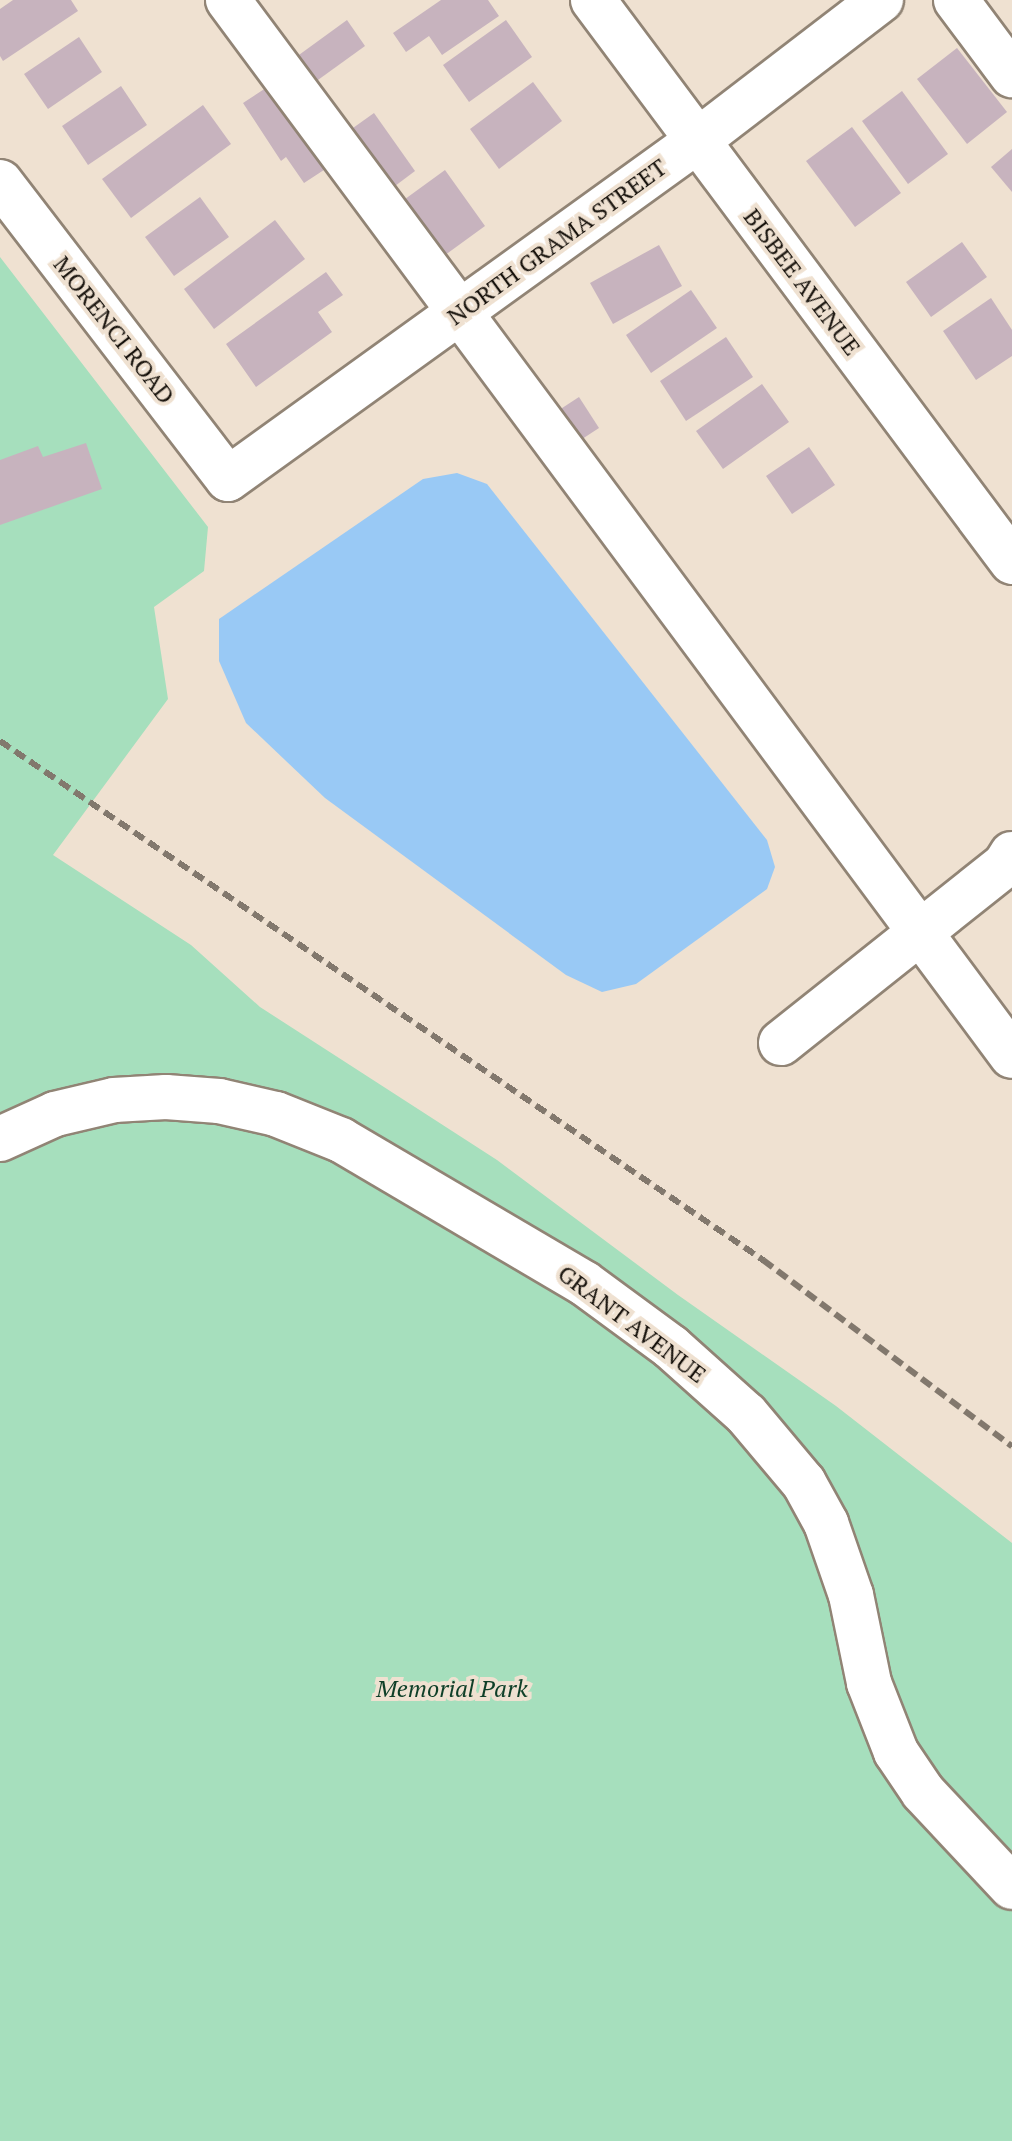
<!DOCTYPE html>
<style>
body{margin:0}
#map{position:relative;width:1012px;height:2141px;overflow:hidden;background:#efe1d1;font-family:"PT Serif",serif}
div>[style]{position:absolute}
.green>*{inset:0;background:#a6dfbd}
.water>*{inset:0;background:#99c9f5}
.building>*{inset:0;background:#c7b3be}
.roads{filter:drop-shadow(2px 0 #918475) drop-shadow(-2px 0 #918475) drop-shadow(0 2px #918475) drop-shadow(0 -2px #918475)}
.minor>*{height:44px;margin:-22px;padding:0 22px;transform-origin:22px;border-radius:22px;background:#fff}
.rail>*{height:6px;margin-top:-3px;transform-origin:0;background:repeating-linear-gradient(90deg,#82786d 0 12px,transparent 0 18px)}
span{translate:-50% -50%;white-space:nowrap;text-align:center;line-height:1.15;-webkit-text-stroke:8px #efe1d1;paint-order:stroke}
.street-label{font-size:24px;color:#16110b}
.park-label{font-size:24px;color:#0e3f28;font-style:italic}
</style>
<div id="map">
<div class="green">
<div style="clip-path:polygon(0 257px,208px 527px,204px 571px,154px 607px,168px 699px,53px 855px,191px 945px,260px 1007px,497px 1160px,678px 1295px,836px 1406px,1012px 1543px,1012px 2141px,0 2141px)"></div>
</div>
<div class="water">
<div style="clip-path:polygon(457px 473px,487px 484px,767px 840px,775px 867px,767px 889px,636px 984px,602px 992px,566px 975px,325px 798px,246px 723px,219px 661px,219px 619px,423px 479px)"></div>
</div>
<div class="building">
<div style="clip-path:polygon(13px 0,71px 0,78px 11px,3px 61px,0 56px,0 9px)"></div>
<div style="clip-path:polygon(441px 0,488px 0,499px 16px,442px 55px,429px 36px,406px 52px,393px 33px)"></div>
<div style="clip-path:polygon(347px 20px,365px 46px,311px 85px,292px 60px)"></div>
<div style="clip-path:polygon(506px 20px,532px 57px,469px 102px,443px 65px)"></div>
<div style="clip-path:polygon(79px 37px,102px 72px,48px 109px,24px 74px)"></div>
<div style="clip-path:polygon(957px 48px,1007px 112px,967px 144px,917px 79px)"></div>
<div style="clip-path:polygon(275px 82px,330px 166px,304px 183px,286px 157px,281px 161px,243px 103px)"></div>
<div style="clip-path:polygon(533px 82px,562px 121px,499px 169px,470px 129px)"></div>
<div style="clip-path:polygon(121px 86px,147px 125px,88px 165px,62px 126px)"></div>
<div style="clip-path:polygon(902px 91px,948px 154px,908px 184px,862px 121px)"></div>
<div style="clip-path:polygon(203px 105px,231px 144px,131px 218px,102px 179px)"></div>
<div style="clip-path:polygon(374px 113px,415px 171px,387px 192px,346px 133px)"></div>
<div style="clip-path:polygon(852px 127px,901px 193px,855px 227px,806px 161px)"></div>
<div style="clip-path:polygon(1012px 149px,1012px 192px,991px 167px)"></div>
<div style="clip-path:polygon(445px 170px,485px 226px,441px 258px,401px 202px)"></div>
<div style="clip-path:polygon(200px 197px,229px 237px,174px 276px,145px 237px)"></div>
<div style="clip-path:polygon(275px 220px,305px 259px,214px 329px,184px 289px)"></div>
<div style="clip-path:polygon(962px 242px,987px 277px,931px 317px,906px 282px)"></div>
<div style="clip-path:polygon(659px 245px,682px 286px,613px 324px,590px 283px)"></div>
<div style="clip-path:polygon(326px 272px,343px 295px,318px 312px,332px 332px,256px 387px,226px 344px)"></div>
<div style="clip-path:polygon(691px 290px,717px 328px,651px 373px,626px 335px)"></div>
<div style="clip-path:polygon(991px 298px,1012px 330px,1012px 356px,976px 380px,943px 331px)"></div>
<div style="clip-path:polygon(726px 337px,753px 377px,686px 421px,660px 381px)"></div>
<div style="clip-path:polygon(762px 384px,789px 422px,723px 469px,696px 431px)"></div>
<div style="clip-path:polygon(579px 397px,599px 428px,576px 443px,556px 412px)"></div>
<div style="clip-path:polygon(86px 443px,102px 489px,0 525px,0 460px,38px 446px,43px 457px)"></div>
<div style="clip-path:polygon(809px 447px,835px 485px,792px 514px,766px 476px)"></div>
</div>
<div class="roads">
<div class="minor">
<div style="left:228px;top:0;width:1315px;rotate:53.41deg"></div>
<div style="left:593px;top:0;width:701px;rotate:53.29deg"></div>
<div style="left:956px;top:0;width:94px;rotate:53.3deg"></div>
<div style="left:0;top:182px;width:374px;rotate:52.5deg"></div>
<div style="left:228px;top:479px;width:578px;rotate:-35.78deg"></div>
<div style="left:697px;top:141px;width:232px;rotate:-37.5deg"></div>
<div style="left:781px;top:1043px;width:286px;rotate:-38.5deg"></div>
<div style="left:1005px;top:865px;width:13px;rotate:-58deg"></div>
<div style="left:0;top:1139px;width:60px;rotate:-24.4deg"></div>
<div style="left:55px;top:1114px;width:61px;rotate:-13.3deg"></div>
<div style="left:114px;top:1100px;width:52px;rotate:-3.3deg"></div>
<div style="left:166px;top:1097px;width:53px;rotate:4.3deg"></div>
<div style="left:219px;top:1101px;width:58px;rotate:12.8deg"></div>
<div style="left:276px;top:1114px;width:70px;rotate:21.8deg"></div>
<div style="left:341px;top:1140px;width:282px;rotate:30.5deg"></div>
<div style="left:584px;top:1283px;width:108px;rotate:36.3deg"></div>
<div style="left:671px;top:1347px;width:101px;rotate:41.8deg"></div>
<div style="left:746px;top:1414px;width:90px;rotate:50deg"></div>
<div style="left:804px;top:1483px;width:46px;rotate:61.2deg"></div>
<div style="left:826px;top:1523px;width:76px;rotate:70.9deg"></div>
<div style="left:851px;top:1595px;width:90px;rotate:78.4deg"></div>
<div style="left:869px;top:1683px;width:74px;rotate:68.6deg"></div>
<div style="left:896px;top:1752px;width:48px;rotate:56deg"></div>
<div style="left:923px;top:1792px;width:130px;rotate:46.9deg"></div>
</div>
</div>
<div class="rail">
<div style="left:0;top:741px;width:923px;rotate:34.22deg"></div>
<div style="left:763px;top:1260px;width:311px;rotate:36.8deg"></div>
</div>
<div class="street-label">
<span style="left:557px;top:242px;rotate:-36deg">NORTH GRAMA STREET</span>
<span style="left:802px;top:282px;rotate:53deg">BISBEE AVENUE</span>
<span style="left:114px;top:330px;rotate:52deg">MORENCI ROAD</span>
<span style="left:632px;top:1324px;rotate:37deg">GRANT AVENUE</span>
</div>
<div class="park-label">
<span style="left:452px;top:1689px">Memorial Park</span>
</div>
</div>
